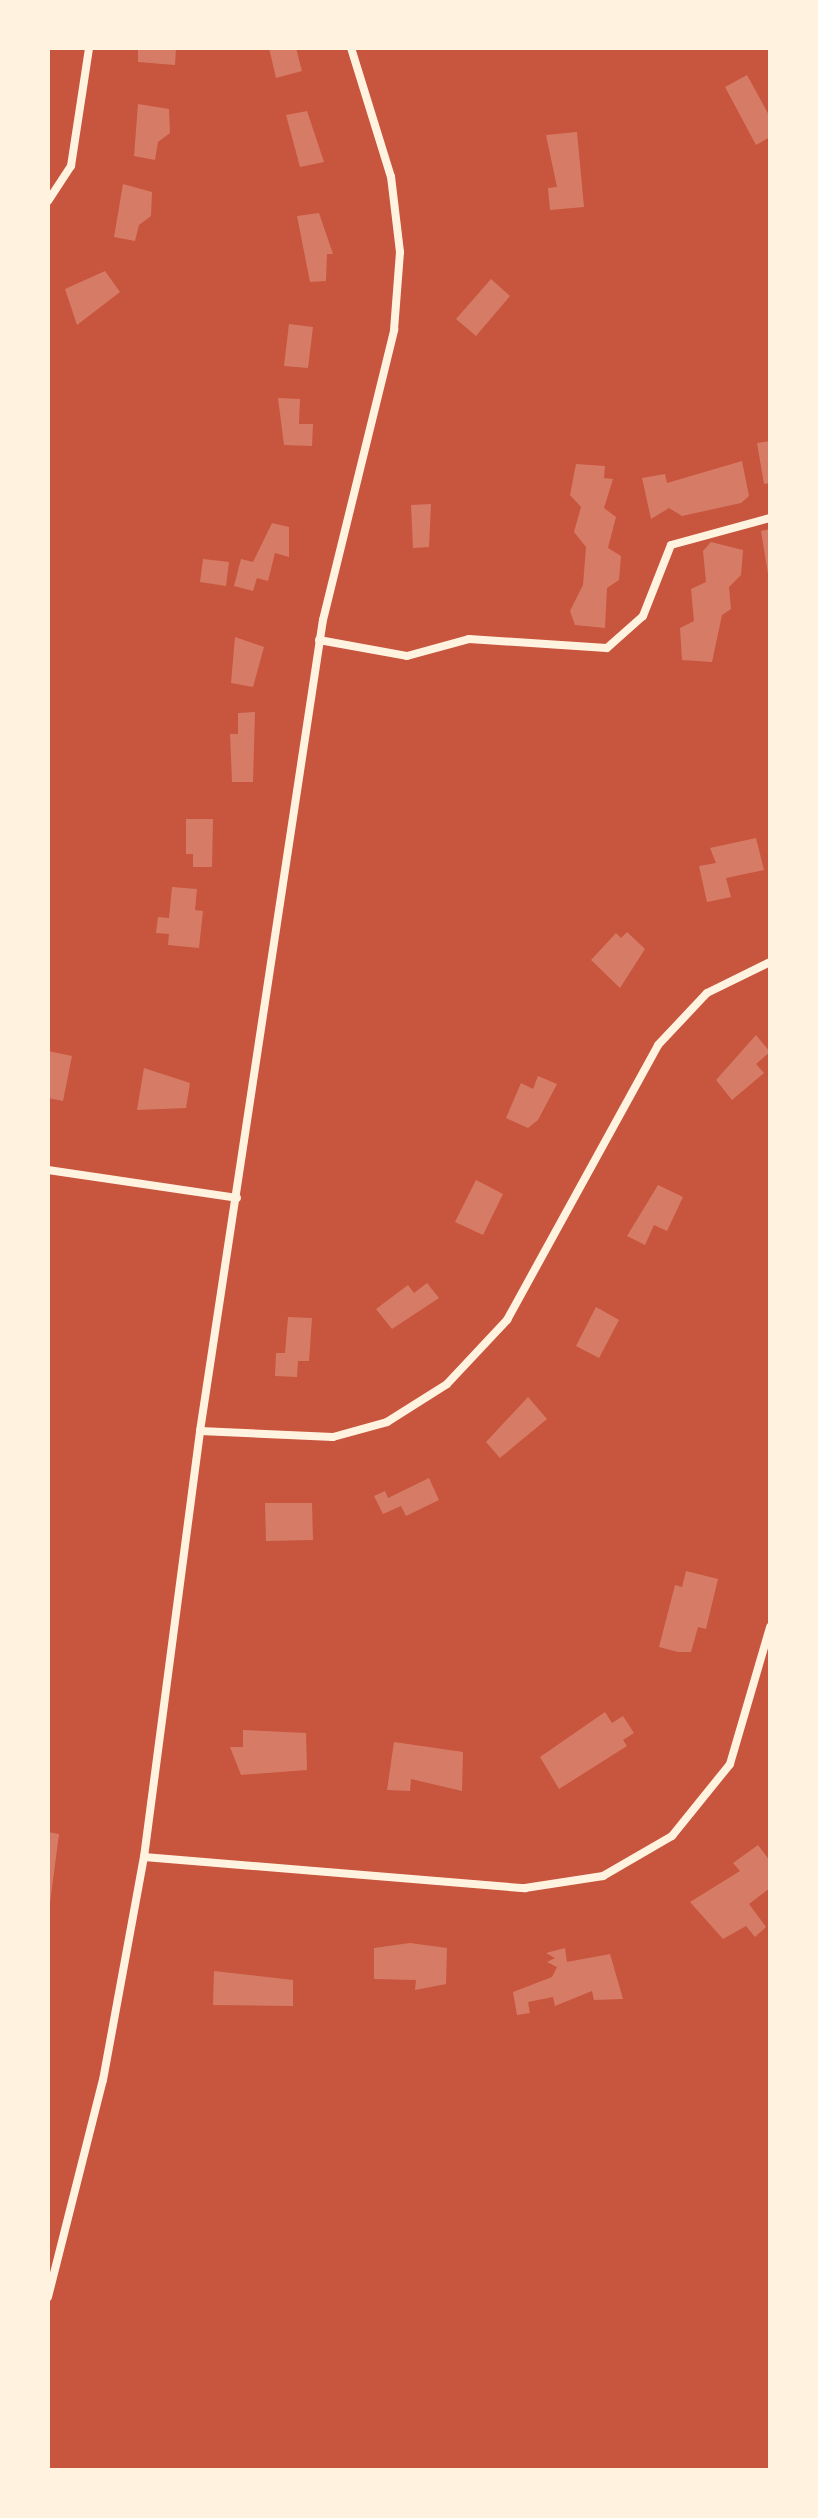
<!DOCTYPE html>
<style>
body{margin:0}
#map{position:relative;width:818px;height:2518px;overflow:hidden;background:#c8553d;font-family:"PT Sans Narrow",sans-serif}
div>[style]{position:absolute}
.building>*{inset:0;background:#d67c66}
.minor>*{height:8px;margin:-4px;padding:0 4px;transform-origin:4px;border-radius:4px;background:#fff3e0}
span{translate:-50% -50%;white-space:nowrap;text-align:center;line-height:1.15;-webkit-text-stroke:7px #fff3e0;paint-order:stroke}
.frame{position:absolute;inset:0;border:50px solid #fff3e0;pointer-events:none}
</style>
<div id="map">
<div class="building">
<div style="clip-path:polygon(138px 48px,176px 48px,175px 65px,138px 62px)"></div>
<div style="clip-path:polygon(269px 48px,296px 48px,302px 71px,276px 78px)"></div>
<div style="clip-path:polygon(747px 75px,770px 117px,770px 137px,756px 145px,725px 87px)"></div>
<div style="clip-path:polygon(138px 104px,169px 109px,170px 133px,158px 142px,155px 160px,134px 156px)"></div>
<div style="clip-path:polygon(307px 111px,324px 162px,300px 167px,286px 115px)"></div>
<div style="clip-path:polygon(577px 132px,584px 207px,550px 210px,548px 188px,557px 187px,546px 135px)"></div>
<div style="clip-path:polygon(123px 184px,152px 192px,151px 216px,139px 225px,135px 241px,114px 237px)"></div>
<div style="clip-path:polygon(319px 213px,333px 254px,327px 254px,326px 281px,310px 282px,297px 216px)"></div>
<div style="clip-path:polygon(105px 271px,120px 292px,77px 325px,65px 289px)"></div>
<div style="clip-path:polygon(491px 279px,510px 296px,476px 336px,456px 319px)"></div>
<div style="clip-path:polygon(289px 324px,313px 327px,308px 368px,284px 366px)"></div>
<div style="clip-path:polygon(278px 398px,300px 399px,299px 424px,313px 424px,312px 446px,284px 445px)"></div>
<div style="clip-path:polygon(770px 441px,770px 483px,764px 484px,757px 443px)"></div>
<div style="clip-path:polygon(742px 461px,749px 496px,741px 503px,682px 516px,669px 508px,651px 519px,642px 478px,665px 474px,667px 483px)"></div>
<div style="clip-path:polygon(576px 464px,605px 466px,604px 478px,613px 479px,604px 508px,616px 517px,608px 548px,621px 556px,619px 580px,607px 588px,605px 628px,575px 625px,570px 611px,583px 585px,586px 547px,574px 532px,581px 507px,570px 495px)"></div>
<div style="clip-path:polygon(431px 504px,429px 547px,413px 548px,411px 505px)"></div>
<div style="clip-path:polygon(272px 523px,289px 527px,289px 557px,275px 553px,268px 581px,257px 578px,253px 591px,234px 586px,241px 559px,253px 562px)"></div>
<div style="clip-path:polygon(770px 529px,770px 580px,769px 580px,761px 531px)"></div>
<div style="clip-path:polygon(711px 542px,743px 550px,741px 575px,729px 587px,731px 609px,722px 615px,712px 662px,682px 660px,680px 628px,694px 621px,691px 589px,706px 582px,703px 551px)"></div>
<div style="clip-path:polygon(203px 559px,229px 562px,226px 586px,200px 582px)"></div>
<div style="clip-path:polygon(235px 637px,264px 647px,253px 687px,231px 683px)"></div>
<div style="clip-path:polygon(255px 712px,253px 782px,232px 782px,230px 734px,238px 734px,238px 713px)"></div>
<div style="clip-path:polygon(186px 819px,213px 819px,212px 867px,193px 867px,193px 854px,186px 854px)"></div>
<div style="clip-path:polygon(756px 838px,764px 870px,726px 878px,731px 897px,707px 902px,699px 866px,716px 863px,710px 848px)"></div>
<div style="clip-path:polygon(172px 887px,197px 889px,195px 910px,203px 911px,199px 948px,168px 945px,169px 934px,156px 933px,158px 917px,169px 918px)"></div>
<div style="clip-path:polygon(627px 932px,645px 949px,620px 988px,591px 960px,616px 933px,621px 938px)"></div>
<div style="clip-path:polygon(756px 1035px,770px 1052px,756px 1064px,764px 1073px,732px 1100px,716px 1080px)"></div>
<div style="clip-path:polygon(48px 1051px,72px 1056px,63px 1101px,48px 1098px)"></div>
<div style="clip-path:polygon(144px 1068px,190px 1083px,186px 1108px,137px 1110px)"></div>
<div style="clip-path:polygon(538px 1076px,557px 1084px,538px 1120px,528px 1128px,506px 1118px,521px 1083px,533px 1089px)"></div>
<div style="clip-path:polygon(476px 1180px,503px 1194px,483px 1235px,455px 1222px)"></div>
<div style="clip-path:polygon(658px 1185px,683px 1197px,667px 1231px,654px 1225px,645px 1245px,627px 1236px)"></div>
<div style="clip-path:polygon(427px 1283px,439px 1298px,392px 1329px,376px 1309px,408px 1285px,414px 1293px)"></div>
<div style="clip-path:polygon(596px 1307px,619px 1320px,599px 1358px,576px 1346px)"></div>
<div style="clip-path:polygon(288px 1317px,312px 1318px,309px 1361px,298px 1361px,297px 1377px,275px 1376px,276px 1353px,285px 1353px)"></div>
<div style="clip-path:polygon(528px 1397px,547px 1419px,500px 1458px,486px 1442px)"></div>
<div style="clip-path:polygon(429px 1478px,439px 1500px,406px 1516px,401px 1506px,383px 1514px,374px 1496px,385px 1491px,388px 1498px)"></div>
<div style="clip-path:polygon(265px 1503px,312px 1503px,313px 1540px,266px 1541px)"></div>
<div style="clip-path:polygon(686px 1571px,718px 1579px,706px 1629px,698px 1627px,691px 1652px,678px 1652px,659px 1647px,675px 1585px,682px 1587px)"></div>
<div style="clip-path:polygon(605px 1712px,612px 1723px,623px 1716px,634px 1733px,623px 1740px,627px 1746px,559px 1789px,540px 1757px)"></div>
<div style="clip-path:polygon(243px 1730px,306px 1733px,307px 1770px,241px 1775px,230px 1747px,243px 1747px)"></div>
<div style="clip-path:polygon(394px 1742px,463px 1752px,462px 1791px,411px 1779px,410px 1791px,387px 1790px)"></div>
<div style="clip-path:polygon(48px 1832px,59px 1834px,50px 1903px,48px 1903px)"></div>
<div style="clip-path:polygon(758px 1845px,770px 1861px,770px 1888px,749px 1904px,766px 1927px,755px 1937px,746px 1926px,723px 1939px,690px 1902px,740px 1871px,733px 1863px)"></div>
<div style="clip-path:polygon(410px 1943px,447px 1948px,446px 1984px,415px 1990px,416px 1980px,374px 1979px,374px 1948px)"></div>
<div style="clip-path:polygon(565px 1948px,567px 1962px,610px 1954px,623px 1999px,594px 2000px,592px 1991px,555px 2006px,553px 1997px,528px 2002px,530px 2013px,517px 2015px,513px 1992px,552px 1977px,557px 1967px,547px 1962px,555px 1958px,546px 1953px)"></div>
<div style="clip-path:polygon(214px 1971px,293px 1980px,293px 2006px,213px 2005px)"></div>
</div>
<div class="minor">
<div style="left:48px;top:201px;width:42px;rotate:-56.7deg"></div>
<div style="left:71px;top:166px;width:119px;rotate:-81.3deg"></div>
<div style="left:319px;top:640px;width:89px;rotate:10.3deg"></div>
<div style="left:407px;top:656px;width:64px;rotate:-15.3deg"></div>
<div style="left:469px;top:639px;width:138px;rotate:3.7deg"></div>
<div style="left:607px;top:648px;width:48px;rotate:-41.6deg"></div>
<div style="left:643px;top:616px;width:76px;rotate:-68.5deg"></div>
<div style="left:671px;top:545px;width:103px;rotate:-15.3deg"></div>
<div style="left:48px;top:1170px;width:191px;rotate:8.4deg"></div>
<div style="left:200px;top:1431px;width:133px;rotate:2.6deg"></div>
<div style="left:333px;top:1437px;width:56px;rotate:-15.5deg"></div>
<div style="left:387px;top:1422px;width:71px;rotate:-32.3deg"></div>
<div style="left:447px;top:1384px;width:88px;rotate:-46.8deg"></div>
<div style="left:507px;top:1320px;width:314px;rotate:-61.2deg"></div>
<div style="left:658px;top:1045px;width:71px;rotate:-46.7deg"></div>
<div style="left:707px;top:993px;width:70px;rotate:-26.2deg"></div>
<div style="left:144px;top:1857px;width:382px;rotate:4.7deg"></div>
<div style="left:525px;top:1888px;width:79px;rotate:-8.7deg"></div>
<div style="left:603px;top:1876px;width:80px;rotate:-30.1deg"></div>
<div style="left:672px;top:1836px;width:92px;rotate:-51.1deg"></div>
<div style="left:730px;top:1764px;width:143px;rotate:-73.7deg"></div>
<div style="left:48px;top:2297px;width:224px;rotate:-75.8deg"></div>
<div style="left:103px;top:2080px;width:227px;rotate:-79.6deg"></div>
<div style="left:144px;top:1857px;width:430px;rotate:-82.5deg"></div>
<div style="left:200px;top:1431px;width:820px;rotate:-81.38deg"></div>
<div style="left:323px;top:620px;width:299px;rotate:-76.2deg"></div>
<div style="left:394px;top:330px;width:78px;rotate:-85.6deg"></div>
<div style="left:400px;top:252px;width:76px;rotate:-96.8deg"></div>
<div style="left:391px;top:177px;width:135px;rotate:-107.2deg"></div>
</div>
<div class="frame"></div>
</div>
